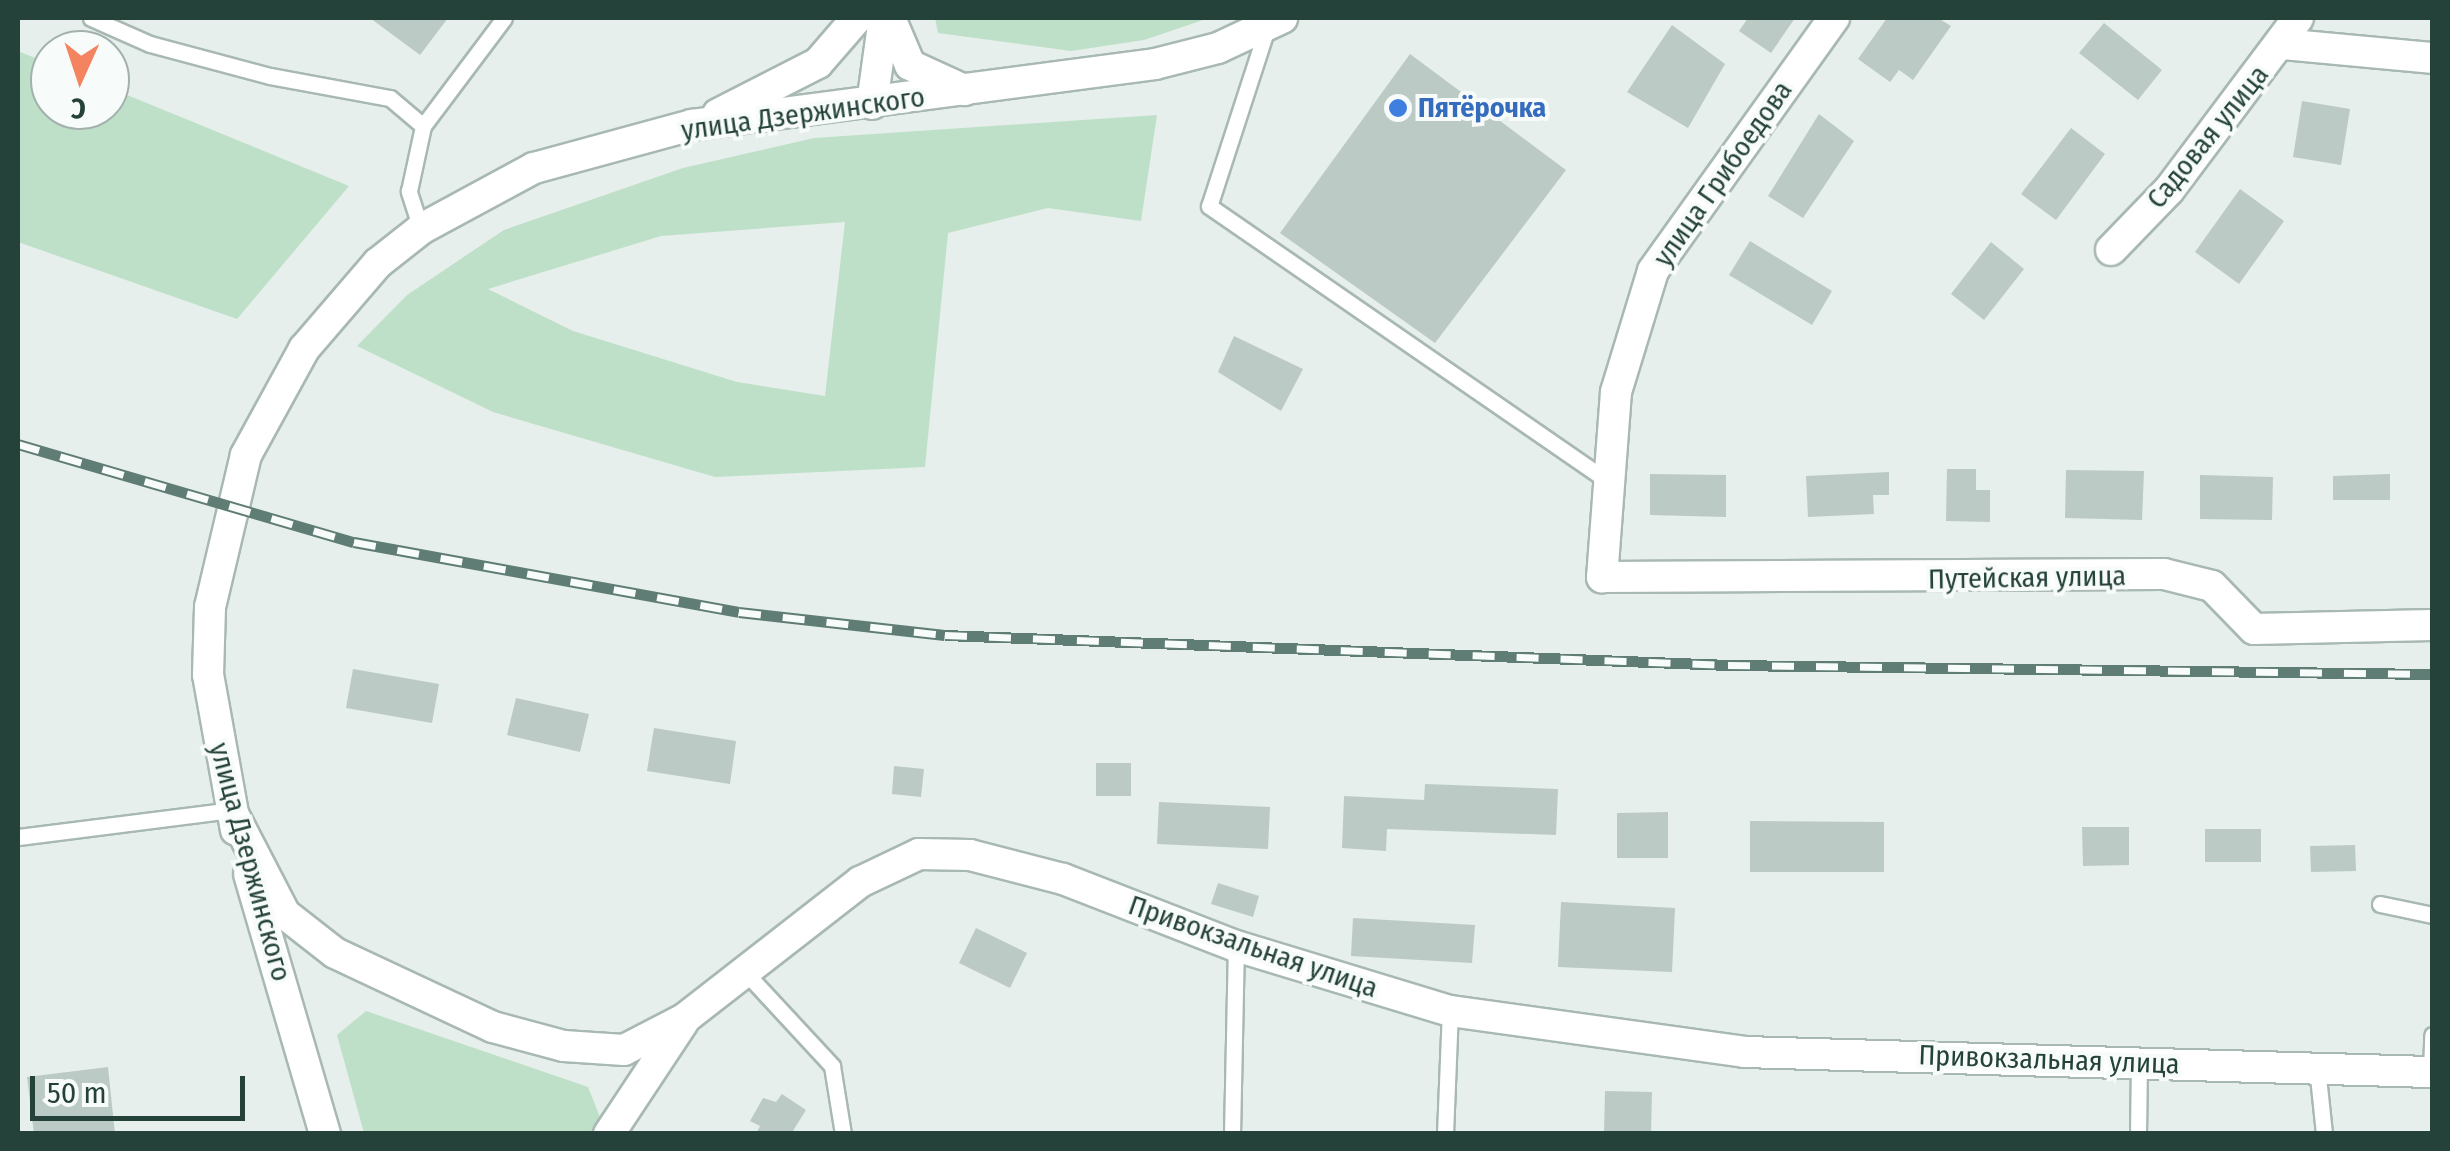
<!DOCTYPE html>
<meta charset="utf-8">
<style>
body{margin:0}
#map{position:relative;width:2450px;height:1151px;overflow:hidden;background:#e6efeb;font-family:"Fira Sans Condensed",sans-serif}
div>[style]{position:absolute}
.green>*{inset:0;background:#bfe0c8}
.building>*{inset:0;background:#bbcac4}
.roads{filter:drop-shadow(2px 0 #a8b8b2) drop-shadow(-2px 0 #a8b8b2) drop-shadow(0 2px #a8b8b2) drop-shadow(0 -2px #a8b8b2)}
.lane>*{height:15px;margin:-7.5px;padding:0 7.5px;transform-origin:7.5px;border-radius:7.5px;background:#fff}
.street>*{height:30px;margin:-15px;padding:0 15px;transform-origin:15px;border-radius:15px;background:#fff}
.secondary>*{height:30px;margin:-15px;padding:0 15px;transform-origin:15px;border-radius:15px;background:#fff}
.rail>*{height:11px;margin-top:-5.5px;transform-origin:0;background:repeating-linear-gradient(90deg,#f7fbf9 0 22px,#5f7d75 0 44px);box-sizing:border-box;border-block:2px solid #5f7d75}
.dots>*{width:28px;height:28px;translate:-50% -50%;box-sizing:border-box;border:5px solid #f7fbf9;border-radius:50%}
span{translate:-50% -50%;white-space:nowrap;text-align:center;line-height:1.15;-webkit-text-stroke:8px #f7fbf9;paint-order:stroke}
.shop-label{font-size:28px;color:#366cbe;font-weight:700}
.left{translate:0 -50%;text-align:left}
.street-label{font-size:28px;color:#24423a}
.frame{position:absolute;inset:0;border:20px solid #24423a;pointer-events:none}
.north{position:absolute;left:30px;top:30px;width:100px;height:100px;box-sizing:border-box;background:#f7fbf9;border:2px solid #a3b1ad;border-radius:50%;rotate:183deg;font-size:28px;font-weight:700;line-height:40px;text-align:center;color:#24423a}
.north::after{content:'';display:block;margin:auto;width:35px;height:45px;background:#f4845f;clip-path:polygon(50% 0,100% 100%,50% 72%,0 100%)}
.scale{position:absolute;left:30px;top:1076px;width:215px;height:45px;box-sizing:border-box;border:5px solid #24423a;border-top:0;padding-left:12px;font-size:30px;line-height:35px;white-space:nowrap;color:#24423a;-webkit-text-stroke:8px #f7fbf9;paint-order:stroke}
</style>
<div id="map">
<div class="green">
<div style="clip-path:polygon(935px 18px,1209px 18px,1144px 40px,1071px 51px,938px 33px)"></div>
<div style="clip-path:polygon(18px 51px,50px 64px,50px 110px,110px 110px,110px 88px,349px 186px,237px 319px,18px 242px)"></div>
<div style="clip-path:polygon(evenodd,1157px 115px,1141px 221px,1048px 208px,948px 233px,925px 467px,715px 477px,493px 412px,357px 346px,407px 295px,504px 230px,683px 168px,814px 138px,1157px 115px,845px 222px,825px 396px,737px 382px,573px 331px,488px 289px,661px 236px,845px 222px)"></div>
<div style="clip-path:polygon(366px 1011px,588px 1087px,600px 1117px,590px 1133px,364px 1133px,337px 1035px)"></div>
</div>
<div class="building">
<div style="clip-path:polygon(370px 18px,448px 18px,420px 55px)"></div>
<div style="clip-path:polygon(1748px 18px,1795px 18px,1771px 53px,1739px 31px)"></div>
<div style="clip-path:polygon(1887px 18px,1938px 18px,1951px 26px,1913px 80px,1899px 70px,1890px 82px,1858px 59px)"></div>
<div style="clip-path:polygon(2104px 23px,2162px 70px,2138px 100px,2079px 53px)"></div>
<div style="clip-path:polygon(1672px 25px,1725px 64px,1688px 128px,1627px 92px)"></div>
<div style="clip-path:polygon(1410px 54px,1566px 170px,1435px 343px,1280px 233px)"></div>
<div style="clip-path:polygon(2302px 101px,2350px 109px,2341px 165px,2293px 157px)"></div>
<div style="clip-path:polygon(1819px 114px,1854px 141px,1803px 218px,1768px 196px)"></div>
<div style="clip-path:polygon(2071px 128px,2105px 154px,2056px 220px,2021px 194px)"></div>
<div style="clip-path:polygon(2240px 189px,2284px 221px,2239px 284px,2195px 252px)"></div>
<div style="clip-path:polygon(1750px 241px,1832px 291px,1812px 325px,1729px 275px)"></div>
<div style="clip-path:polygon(1991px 242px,2024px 269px,1984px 320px,1951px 294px)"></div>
<div style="clip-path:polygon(1234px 336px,1303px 369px,1281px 411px,1218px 372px)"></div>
<div style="clip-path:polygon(1947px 469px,1976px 469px,1976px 490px,1990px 490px,1990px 522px,1946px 521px)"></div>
<div style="clip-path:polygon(2066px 470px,2144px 471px,2142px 520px,2065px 518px)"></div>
<div style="clip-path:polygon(1889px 472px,1889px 495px,1873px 495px,1874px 514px,1808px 517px,1806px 476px)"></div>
<div style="clip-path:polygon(1650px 474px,1726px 475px,1726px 517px,1650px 515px)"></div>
<div style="clip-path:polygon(2390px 474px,2390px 500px,2333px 500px,2333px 476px)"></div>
<div style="clip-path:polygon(2200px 475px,2273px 477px,2272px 520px,2200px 519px)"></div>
<div style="clip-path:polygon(353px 669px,439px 684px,432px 723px,346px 708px)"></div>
<div style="clip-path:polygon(516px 698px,589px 714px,580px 752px,507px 735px)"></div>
<div style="clip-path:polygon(654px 728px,736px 741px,730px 784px,647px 771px)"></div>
<div style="clip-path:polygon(1096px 763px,1131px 763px,1131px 796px,1096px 796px)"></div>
<div style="clip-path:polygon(894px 766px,924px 769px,921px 797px,892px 794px)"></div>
<div style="clip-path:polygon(1425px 784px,1558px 789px,1556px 835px,1387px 829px,1386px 851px,1342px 848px,1344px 796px,1424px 800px)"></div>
<div style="clip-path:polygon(1159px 802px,1270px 807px,1268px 849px,1157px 844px)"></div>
<div style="clip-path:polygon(1668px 812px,1668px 858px,1617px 858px,1617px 813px)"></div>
<div style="clip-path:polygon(1750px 821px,1884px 822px,1884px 872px,1750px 872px)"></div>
<div style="clip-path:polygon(2082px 827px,2129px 827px,2129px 865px,2083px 866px)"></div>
<div style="clip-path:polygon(2205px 829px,2261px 829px,2261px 862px,2205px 862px)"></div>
<div style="clip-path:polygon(2355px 845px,2356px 871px,2311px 872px,2310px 846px)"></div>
<div style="clip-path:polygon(1218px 883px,1259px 896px,1253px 917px,1211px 904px)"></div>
<div style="clip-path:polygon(1561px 902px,1675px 908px,1672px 972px,1558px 967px)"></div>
<div style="clip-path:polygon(1353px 918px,1475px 925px,1472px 963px,1351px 956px)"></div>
<div style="clip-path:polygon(976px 928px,1027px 953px,1010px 988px,959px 963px)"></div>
<div style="clip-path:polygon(108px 1067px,115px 1134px,34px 1134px,27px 1077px)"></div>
<div style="clip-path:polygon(1605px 1091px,1652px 1092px,1651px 1134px,1604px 1134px)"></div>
<div style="clip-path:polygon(782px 1094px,806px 1110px,791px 1134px,756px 1134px,760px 1126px,750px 1121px,763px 1098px,776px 1102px)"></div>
</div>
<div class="roads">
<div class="lane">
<div style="left:91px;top:18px;width:64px;rotate:23.8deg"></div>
<div style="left:150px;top:44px;width:124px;rotate:14.9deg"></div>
<div style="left:270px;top:76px;width:122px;rotate:10.4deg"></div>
<div style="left:390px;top:98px;width:43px;rotate:40.3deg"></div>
<div style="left:1267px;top:28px;width:187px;rotate:108deg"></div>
<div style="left:1209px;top:206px;width:485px;rotate:34.6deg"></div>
<div style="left:421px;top:229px;width:40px;rotate:-108deg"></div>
<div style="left:409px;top:191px;width:66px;rotate:-77.8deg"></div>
<div style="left:423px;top:126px;width:135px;rotate:-53.1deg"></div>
<div style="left:18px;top:837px;width:215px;rotate:-7.2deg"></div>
<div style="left:2380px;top:904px;width:53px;rotate:11.9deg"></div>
<div style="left:746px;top:973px;width:127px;rotate:47.2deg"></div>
<div style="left:832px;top:1066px;width:69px;rotate:80.8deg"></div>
<div style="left:2317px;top:1067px;width:67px;rotate:84deg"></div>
<div style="left:2431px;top:1072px;width:37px;rotate:-88deg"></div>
<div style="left:1232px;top:1134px;width:188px;rotate:-88.8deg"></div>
<div style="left:1445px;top:1134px;width:123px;rotate:-87.7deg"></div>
<div style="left:2138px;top:1134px;width:71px;rotate:-89.2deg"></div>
</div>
<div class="street">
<div style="left:1834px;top:18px;width:311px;rotate:125.6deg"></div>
<div style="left:1653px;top:271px;width:127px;rotate:107deg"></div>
<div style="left:1616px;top:392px;width:186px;rotate:94.3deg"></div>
<div style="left:1602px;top:577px;width:562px;rotate:-0.31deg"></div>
<div style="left:2164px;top:574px;width:49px;rotate:14deg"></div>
<div style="left:2212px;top:586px;width:60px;rotate:45.7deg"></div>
<div style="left:2254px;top:629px;width:178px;rotate:-1.3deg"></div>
<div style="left:2282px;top:44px;width:151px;rotate:5.3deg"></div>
<div style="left:2111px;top:250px;width:83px;rotate:-46deg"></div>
<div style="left:2169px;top:190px;width:215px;rotate:-53.1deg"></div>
</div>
<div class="secondary">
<div style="left:890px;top:18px;width:51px;rotate:66.9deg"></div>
<div style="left:910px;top:65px;width:60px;rotate:24.8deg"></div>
<div style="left:872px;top:104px;width:87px;rotate:-82.1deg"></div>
<div style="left:718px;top:114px;width:112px;rotate:-27deg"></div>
<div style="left:818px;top:63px;width:60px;rotate:-49.1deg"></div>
<div style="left:231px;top:810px;width:117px;rotate:62.6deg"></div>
<div style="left:285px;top:914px;width:63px;rotate:38deg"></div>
<div style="left:335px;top:953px;width:174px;rotate:25.1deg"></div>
<div style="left:493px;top:1027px;width:73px;rotate:15deg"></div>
<div style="left:564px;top:1046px;width:60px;rotate:3.8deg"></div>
<div style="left:624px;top:1050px;width:68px;rotate:-27.3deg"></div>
<div style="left:684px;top:1019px;width:223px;rotate:-37.9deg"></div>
<div style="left:860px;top:882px;width:65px;rotate:-25.4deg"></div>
<div style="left:919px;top:854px;width:51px;rotate:1.1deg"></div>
<div style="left:970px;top:855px;width:96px;rotate:14.5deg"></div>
<div style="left:1063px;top:879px;width:186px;rotate:21.2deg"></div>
<div style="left:1236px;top:946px;width:224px;rotate:16.9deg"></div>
<div style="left:1450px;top:1011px;width:297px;rotate:7.9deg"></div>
<div style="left:1744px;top:1052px;width:688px;rotate:1.67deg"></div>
<div style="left:236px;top:830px;width:158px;rotate:-100.2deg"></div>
<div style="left:208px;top:675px;width:68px;rotate:-88.3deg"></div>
<div style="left:210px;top:607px;width:156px;rotate:-76.7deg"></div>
<div style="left:246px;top:455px;width:121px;rotate:-61.3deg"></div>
<div style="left:304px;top:349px;width:113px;rotate:-49.3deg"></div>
<div style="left:378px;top:263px;width:55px;rotate:-38.3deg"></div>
<div style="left:421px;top:229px;width:128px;rotate:-28.4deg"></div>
<div style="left:534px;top:168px;width:164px;rotate:-15.2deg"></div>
<div style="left:692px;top:125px;width:467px;rotate:-7.5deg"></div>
<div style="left:1155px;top:64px;width:65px;rotate:-14.3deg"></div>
<div style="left:1218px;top:48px;width:71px;rotate:-25.1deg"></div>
<div style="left:249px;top:874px;width:271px;rotate:73.7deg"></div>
<div style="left:609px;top:1134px;width:134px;rotate:-56.5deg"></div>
</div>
</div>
<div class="rail">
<div style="left:18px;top:444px;width:350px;rotate:16.3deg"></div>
<div style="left:354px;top:542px;width:391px;rotate:10.3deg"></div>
<div style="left:739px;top:612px;width:207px;rotate:6.4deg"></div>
<div style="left:945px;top:635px;width:784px;rotate:2.19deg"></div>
<div style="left:1728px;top:665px;width:704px;rotate:0.73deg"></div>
</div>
<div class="dots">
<div style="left:1398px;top:108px;background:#3f7fe0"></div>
</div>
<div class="shop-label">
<span class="left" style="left:1418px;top:108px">Пятёрочка</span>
</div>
<div class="street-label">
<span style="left:803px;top:114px;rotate:-8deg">улица Дзержинского</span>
<span style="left:2208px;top:137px;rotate:-51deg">Садовая улица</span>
<span style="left:1723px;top:174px;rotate:-55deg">улица Грибоедова</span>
<span style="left:2027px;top:578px;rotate:-1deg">Путейская улица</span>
<span style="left:250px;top:862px;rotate:75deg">улица Дзержинского</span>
<span style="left:1253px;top:947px;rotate:19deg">Привокзальная улица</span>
<span style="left:2049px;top:1060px;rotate:2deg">Привокзальная улица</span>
</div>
<div class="frame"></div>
<div class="north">С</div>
<div class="scale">50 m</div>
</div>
